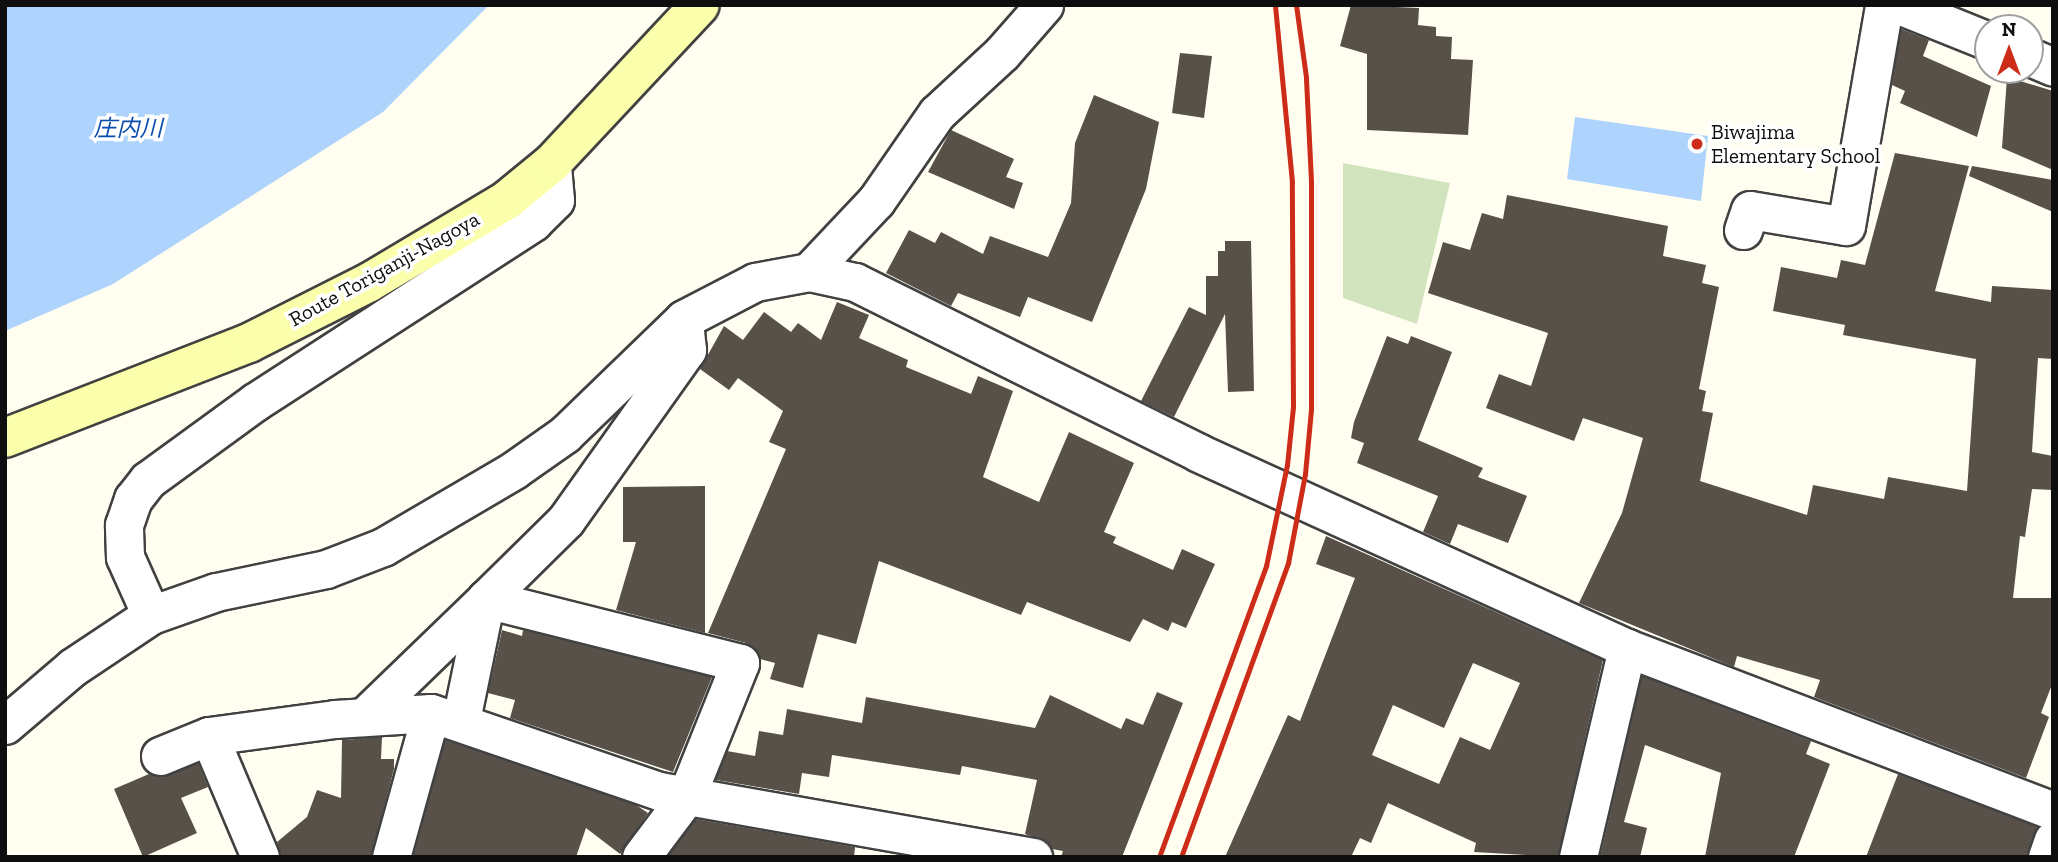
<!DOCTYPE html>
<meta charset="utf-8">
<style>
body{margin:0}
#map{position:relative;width:2058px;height:862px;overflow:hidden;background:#fffef0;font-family:"Zilla Slab","Noto Sans JP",serif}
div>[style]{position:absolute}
.cemetery>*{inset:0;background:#d1e4be}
.water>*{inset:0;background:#aed3fc}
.building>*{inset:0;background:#585149}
.roads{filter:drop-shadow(2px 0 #414141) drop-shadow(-2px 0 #414141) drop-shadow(0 2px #414141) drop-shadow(0 -2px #414141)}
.minor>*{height:37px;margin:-18.5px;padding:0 18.5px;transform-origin:18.5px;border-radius:18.5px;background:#fff}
.secondary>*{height:38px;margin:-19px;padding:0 19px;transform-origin:19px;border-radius:19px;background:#fbffab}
.rail>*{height:5px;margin:-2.5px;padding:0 2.5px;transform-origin:2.5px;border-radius:2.5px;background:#cc2c18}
.dots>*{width:19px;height:19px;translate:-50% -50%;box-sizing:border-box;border:4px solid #fff;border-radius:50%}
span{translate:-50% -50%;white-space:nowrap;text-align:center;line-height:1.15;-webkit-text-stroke:7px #fff;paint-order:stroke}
.poi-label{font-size:21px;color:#0e0e0e}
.left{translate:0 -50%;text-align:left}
.street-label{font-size:21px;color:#0e0e0e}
.water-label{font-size:23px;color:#0b4dad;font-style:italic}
.frame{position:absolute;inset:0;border:7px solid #0e0e0e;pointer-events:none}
.north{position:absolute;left:1974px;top:14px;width:70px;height:70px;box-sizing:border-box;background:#fff;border:2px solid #9f9f9f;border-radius:50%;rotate:0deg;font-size:19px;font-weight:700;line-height:28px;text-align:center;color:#0e0e0e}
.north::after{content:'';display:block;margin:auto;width:24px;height:32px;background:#cc2c18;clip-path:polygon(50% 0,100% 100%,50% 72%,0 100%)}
</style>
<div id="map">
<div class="cemetery">
<div style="clip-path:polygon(1343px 163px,1450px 183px,1417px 324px,1343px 298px)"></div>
</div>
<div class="water">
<div style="clip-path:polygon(5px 5px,489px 5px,383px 112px,113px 284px,5px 331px)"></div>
<div style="clip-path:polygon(1575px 117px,1708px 136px,1701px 201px,1567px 179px)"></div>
</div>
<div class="building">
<div style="clip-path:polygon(1351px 5px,1419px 8px,1418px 25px,1436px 27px,1436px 36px,1452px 37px,1451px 59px,1473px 60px,1468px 135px,1367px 130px,1367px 54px,1340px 46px)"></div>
<div style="clip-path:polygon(1901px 29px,1929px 40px,1923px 56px,1991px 86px,1977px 137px,1900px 103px,1905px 91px,1892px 85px)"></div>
<div style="clip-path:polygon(1180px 53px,1212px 56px,1204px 118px,1172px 113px)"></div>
<div style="clip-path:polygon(2007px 77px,2053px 91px,2053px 170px,2002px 148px)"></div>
<div style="clip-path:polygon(1094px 95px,1159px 122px,1146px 189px,1092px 322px,1028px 297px,1020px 317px,958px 293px,951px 306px,886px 273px,909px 230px,935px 243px,941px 232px,983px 254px,990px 236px,1048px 257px,1071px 203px,1075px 143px)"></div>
<div style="clip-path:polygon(951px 130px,1014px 159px,1006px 177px,1023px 183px,1014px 209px,928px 172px)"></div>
<div style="clip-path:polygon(1895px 153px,1969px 166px,1935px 291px,1991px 302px,1992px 286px,2053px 290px,2053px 359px,2038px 358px,2032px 452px,2053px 456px,2053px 490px,2032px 489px,2025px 537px,2020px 536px,2013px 598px,2053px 598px,2053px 682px,2041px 713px,2049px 717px,2026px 778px,1814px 697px,1820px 680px,1737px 656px,1734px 667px,1579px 603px,1622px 513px,1643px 438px,1583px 418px,1574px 441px,1486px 408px,1499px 374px,1531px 386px,1548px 333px,1428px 293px,1443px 242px,1470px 250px,1482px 213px,1503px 219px,1507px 195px,1668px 226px,1663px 256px,1706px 265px,1702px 283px,1719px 287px,1699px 389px,1706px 391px,1702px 411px,1713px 413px,1700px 481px,1807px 515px,1813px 485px,1884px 499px,1888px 477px,1967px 491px,1976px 359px,1843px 335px,1845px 325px,1773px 311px,1781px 267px,1837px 278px,1841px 260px,1865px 265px)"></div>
<div style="clip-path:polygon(1972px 166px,2053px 180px,2053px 212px,1969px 176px)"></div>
<div style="clip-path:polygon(1225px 241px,1251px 241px,1254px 391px,1228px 392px,1225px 314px,1174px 417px,1141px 401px,1189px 307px,1206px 315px,1206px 276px,1218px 276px,1218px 251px,1225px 251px)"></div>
<div style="clip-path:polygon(837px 302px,869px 315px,859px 338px,908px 360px,906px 367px,971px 394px,978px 376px,1013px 391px,983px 477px,1039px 502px,1069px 432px,1134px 463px,1104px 532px,1116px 537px,1113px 543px,1173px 570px,1182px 549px,1215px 564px,1186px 628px,1172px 622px,1168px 631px,1143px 619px,1130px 642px,1027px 602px,1021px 615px,879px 561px,856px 644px,818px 634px,803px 688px,770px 679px,775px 663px,760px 659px,746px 643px,708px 633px,786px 449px,769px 442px,783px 411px,738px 378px,729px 390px,700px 369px,724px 326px,743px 340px,764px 312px,791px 332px,798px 323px,821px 340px)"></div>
<div style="clip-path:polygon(1387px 336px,1408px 344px,1411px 336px,1452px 352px,1418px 440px,1483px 468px,1478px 477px,1527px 496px,1508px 543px,1458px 524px,1450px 544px,1423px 532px,1438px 496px,1357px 463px,1364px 443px,1351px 438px,1354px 422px)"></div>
<div style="clip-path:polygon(705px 486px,705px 633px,616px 610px,636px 542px,623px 542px,623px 487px)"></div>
<div style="clip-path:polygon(evenodd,1326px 536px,1603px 660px,1558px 857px,1474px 852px,1476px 843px,1388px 803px,1371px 843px,1360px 838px,1351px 857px,1225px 857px,1288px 715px,1300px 721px,1355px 578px,1316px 564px,1326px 536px,1473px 663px,1520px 683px,1490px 750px,1460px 737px,1439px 784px,1372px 755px,1393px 705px,1444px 728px,1473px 663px)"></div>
<div style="clip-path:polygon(502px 630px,522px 636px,523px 630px,712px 677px,673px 772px,510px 718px,515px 700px,488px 693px)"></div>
<div style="clip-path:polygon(1642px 676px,1811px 741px,1806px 754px,1830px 764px,1794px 857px,1705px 857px,1721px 773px,1645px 745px,1624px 822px,1647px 828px,1640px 857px,1600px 857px)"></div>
<div style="clip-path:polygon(1157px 692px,1183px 703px,1122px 857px,1061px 857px,1063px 851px,1052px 849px,1046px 841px,1025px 834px,1037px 780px,962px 766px,960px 775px,832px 755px,829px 777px,802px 773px,799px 794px,716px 780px,727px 751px,755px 756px,759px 731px,783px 735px,787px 709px,862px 723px,866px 697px,1035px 728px,1050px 695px,1121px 729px,1126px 718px,1143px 725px)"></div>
<div style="clip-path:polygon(382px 737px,381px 759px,394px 759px,394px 769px,371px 857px,281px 857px,277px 842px,307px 817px,317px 790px,341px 798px,342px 740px)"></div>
<div style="clip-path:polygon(445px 740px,636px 805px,648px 813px,620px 854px,586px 828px,576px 857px,413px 857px)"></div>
<div style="clip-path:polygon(198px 763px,208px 787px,181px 798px,197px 833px,143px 857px,114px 789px,149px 774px,167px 776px)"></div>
<div style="clip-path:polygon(1898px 774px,2037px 827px,2027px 857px,1866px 857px)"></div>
<div style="clip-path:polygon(696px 819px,855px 847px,854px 857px,667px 857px)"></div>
</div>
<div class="roads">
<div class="minor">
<div style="left:1899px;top:5px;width:96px;rotate:22deg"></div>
<div style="left:2030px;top:57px;width:25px;rotate:23deg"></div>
<div style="left:1743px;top:230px;width:21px;rotate:-71deg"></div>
<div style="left:1750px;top:210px;width:97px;rotate:9.5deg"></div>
<div style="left:1846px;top:226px;width:224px;rotate:-80.2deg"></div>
<div style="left:809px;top:272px;width:98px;rotate:-46.7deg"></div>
<div style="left:876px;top:201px;width:107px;rotate:-55.3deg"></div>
<div style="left:937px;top:113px;width:88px;rotate:-42.7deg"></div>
<div style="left:1002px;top:53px;width:64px;rotate:-48.8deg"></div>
<div style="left:151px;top:615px;width:64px;rotate:-114.1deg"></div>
<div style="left:125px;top:557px;width:32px;rotate:-92deg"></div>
<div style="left:124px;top:525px;width:28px;rotate:-71deg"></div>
<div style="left:133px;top:499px;width:24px;rotate:-52deg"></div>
<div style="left:148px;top:480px;width:132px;rotate:-36.1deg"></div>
<div style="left:255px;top:402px;width:331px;rotate:-32.9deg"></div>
<div style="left:533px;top:222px;width:31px;rotate:-45deg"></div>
<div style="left:555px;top:200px;width:37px;rotate:-95deg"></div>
<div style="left:364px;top:717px;width:170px;rotate:-44deg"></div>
<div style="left:486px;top:599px;width:262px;rotate:14.1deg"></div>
<div style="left:740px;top:663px;width:144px;rotate:111.9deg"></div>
<div style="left:686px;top:797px;width:75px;rotate:126.9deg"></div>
<div style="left:461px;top:720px;width:124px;rotate:-78.3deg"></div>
<div style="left:486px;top:599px;width:112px;rotate:-44.6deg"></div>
<div style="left:566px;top:520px;width:209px;rotate:-54.6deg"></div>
<div style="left:687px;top:350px;width:31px;rotate:-96deg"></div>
<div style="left:5px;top:725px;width:89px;rotate:-40.5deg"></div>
<div style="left:73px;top:667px;width:94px;rotate:-33.7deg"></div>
<div style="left:151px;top:615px;width:69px;rotate:-19.5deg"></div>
<div style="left:216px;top:592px;width:112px;rotate:-11.8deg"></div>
<div style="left:326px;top:569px;width:61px;rotate:-21.1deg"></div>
<div style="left:383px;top:547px;width:152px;rotate:-30.4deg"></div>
<div style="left:514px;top:470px;width:62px;rotate:-35.2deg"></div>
<div style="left:565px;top:434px;width:165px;rotate:-44deg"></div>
<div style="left:684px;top:319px;width:80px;rotate:-27.5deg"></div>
<div style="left:755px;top:282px;width:55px;rotate:-10.5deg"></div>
<div style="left:809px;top:272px;width:47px;rotate:12.3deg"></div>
<div style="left:855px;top:282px;width:384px;rotate:26.4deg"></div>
<div style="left:1199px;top:453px;width:470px;rotate:24.5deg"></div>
<div style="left:1627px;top:648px;width:456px;rotate:20.9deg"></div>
<div style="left:209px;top:736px;width:131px;rotate:67.1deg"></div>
<div style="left:160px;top:756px;width:53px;rotate:-22.2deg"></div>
<div style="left:209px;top:736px;width:127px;rotate:-7.7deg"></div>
<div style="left:335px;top:719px;width:96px;rotate:-3.6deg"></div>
<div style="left:431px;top:713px;width:241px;rotate:18.9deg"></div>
<div style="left:659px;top:791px;width:380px;rotate:10deg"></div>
<div style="left:391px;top:857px;width:149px;rotate:-74.5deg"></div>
<div style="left:1578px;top:857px;width:215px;rotate:-76.8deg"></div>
<div style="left:2047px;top:857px;width:18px;rotate:-71deg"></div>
</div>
<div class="secondary">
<div style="left:5px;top:438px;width:262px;rotate:-21.3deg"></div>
<div style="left:249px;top:343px;width:133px;rotate:-26.8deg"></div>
<div style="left:368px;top:283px;width:162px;rotate:-30.8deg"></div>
<div style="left:507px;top:200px;width:58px;rotate:-39.4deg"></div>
<div style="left:552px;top:163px;width:216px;rotate:-46.9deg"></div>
</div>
</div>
<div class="rail">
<div style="left:1159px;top:857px;width:310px;rotate:-69.8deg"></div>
<div style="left:1266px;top:566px;width:103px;rotate:-78.3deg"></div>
<div style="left:1287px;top:465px;width:58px;rotate:-84.1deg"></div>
<div style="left:1293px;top:407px;width:225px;rotate:-90.3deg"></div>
<div style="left:1292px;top:182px;width:178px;rotate:-95.5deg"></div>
<div style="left:1181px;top:857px;width:313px;rotate:-70deg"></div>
<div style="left:1288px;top:563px;width:91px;rotate:-79.2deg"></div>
<div style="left:1305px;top:474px;width:65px;rotate:-84.7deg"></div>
<div style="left:1311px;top:409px;width:228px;rotate:-90deg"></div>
<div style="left:1311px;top:181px;width:104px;rotate:-92.8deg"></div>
<div style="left:1306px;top:77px;width:73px;rotate:-97.9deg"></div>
</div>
<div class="dots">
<div style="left:1697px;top:144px;background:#cc2c18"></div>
</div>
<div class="poi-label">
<span class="left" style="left:1711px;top:144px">Biwajima<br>Elementary School</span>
</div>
<div class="street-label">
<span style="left:384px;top:269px;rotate:-29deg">Route Toriganji-Nagoya</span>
</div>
<div class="water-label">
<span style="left:128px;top:128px">庄内川</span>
</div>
<div class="frame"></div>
<div class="north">N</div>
</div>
